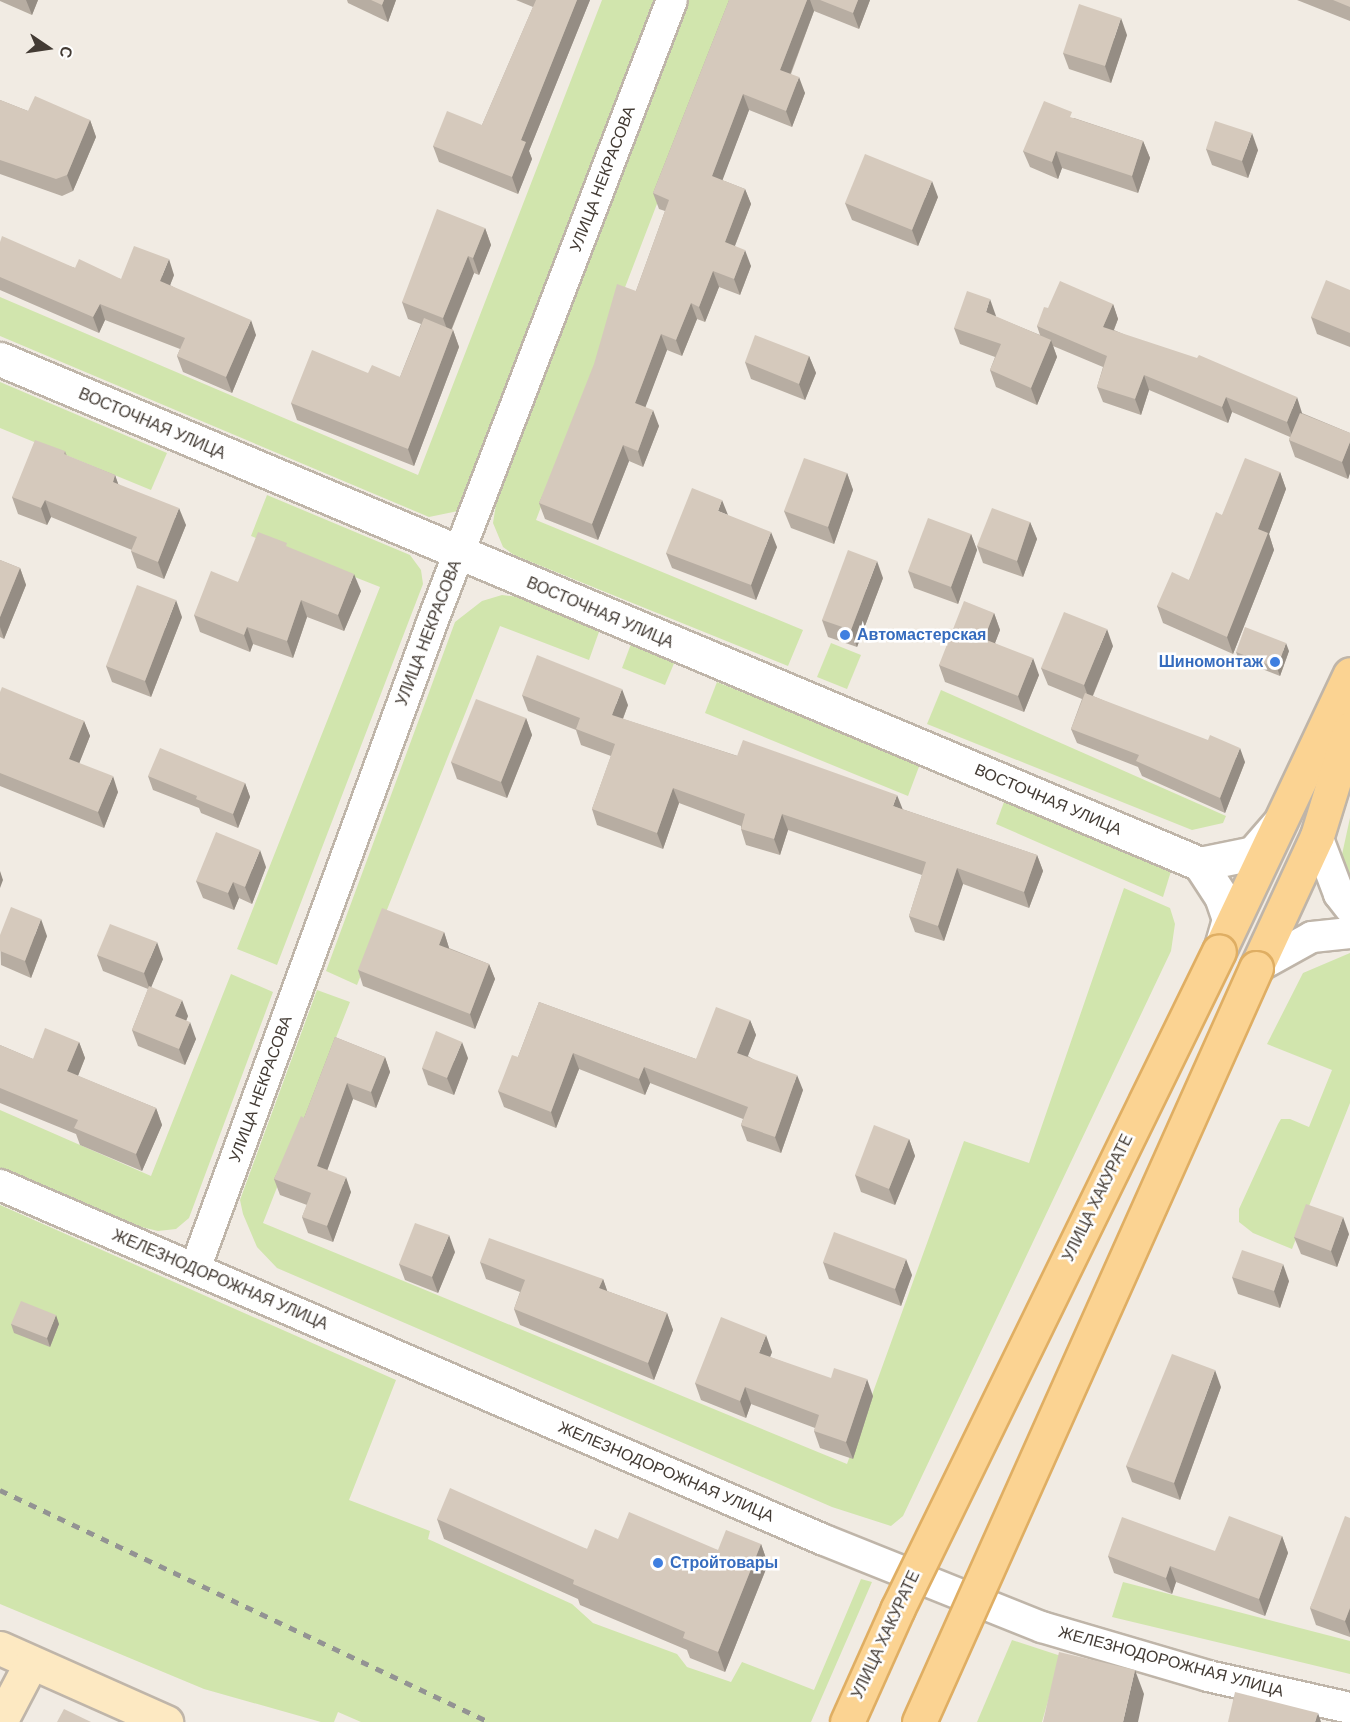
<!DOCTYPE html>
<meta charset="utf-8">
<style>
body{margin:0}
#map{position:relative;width:1350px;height:1722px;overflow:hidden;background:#f1ebe3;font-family:Helvetica,sans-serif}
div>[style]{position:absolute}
.green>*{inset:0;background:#d1e5ad}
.roads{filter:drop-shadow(2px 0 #bfb5a9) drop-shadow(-2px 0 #bfb5a9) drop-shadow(0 2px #bfb5a9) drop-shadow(0 -2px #bfb5a9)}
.minor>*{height:30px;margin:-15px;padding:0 15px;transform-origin:15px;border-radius:15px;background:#fff}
.tertiary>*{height:33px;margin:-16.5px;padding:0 16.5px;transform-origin:16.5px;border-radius:16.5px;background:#fff}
.secondary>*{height:33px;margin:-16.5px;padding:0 16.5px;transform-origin:16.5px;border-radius:16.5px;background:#fde9c2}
.primary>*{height:33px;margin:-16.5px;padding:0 16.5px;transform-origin:16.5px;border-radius:16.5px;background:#fbd392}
.rail>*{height:4.5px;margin-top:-2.25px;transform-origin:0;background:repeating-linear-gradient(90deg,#939393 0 8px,transparent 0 16px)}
.bridges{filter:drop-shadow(2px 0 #dfae63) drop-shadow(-2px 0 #dfae63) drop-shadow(0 2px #dfae63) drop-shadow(0 -2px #dfae63)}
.primary-bridge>*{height:33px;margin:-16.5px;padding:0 16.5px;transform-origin:16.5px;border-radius:16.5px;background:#fbd392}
.wall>*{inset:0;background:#b7ada2}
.shaded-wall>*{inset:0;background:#958d84}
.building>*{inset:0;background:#d5c9bc}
.dots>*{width:16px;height:16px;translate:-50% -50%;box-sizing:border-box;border:3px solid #fff;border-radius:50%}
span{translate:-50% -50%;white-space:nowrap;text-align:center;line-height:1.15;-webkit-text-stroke:5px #fff;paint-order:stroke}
.street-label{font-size:16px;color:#433b34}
.shop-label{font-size:16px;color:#366cbe;font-weight:700}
.left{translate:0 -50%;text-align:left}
.right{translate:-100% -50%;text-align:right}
.north{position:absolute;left:18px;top:18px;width:60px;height:60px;-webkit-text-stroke:4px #fff;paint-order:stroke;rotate:103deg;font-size:16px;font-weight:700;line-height:24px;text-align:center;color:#433b34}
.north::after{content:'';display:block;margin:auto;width:21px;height:27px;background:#433b34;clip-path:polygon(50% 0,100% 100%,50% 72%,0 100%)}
</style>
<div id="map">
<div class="green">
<div style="clip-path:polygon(602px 0,657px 0,458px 511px,429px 517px,0 336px,0 297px,418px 475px)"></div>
<div style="clip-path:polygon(689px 0,735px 0,536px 520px,803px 630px,788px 666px,514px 555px,503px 547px,493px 523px,496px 504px)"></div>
<div style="clip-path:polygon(0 382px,167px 453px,151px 490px,0 428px)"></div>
<div style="clip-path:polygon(267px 495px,410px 555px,421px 570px,423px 584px,277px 965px,237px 949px,380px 587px,251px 536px)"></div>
<div style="clip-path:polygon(502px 595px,519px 597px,600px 629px,589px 660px,500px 626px,357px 985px,326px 971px,455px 622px,482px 601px)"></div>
<div style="clip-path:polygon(831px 643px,861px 655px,847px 689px,817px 677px)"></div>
<div style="clip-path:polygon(631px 644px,675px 661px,665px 685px,622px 668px)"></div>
<div style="clip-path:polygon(717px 682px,920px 764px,908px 796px,705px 713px)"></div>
<div style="clip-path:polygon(941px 690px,1226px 816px,1223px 823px,1192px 830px,927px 724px)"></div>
<div style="clip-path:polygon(1004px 802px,1172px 868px,1163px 897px,996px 824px)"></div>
<div style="clip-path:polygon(1350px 818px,1350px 874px,1348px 878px,1341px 859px)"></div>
<div style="clip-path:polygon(1124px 888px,1170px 908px,1175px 924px,1171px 951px,903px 1516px,891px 1526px,832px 1507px,277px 1268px,257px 1247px,243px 1214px,240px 1200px,317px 990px,350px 1002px,263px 1223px,847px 1464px,964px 1141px,1029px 1163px)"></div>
<div style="clip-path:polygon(1350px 953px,1350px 1103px,1292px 1249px,1253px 1233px,1239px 1222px,1239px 1209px,1278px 1124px,1281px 1119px,1290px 1119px,1309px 1127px,1332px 1070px,1267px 1044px,1303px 973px)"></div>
<div style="clip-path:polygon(231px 974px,273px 992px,189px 1218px,176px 1229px,158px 1231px,129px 1224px,0 1170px,0 1110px,151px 1176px)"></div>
<div style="clip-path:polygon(0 1205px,396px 1380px,349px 1500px,430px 1531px,428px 1539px,572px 1604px,593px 1623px,677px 1654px,687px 1667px,731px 1682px,742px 1662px,814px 1690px,861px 1579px,872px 1582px,811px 1722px,361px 1722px,338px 1712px,334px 1722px,321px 1722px,204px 1689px,0 1604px)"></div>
<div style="clip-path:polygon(1123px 1582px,1350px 1641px,1350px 1674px,1112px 1617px)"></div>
<div style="clip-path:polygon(1012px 1640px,1061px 1656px,1042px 1722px,977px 1722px)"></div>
</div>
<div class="roads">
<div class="minor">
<div style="left:1317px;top:836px;width:62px;rotate:69.2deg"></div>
<div style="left:1339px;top:894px;width:18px;rotate:52deg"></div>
<div style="left:1256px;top:968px;width:64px;rotate:-29deg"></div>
<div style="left:1312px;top:937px;width:38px;rotate:-6deg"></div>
<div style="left:0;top:1185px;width:897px;rotate:23.31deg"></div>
<div style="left:824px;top:1540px;width:235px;rotate:21.8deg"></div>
<div style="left:1042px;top:1627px;width:173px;rotate:16.4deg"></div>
<div style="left:1208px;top:1676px;width:146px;rotate:12.7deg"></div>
<div style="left:195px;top:1269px;width:691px;rotate:-69.86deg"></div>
<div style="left:433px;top:620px;width:664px;rotate:-68.92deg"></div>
</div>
<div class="tertiary">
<div style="left:0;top:359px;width:1302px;rotate:22.82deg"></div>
<div style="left:1200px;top:864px;width:54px;rotate:-11.7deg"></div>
<div style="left:1253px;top:853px;width:37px;rotate:-49deg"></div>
<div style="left:1200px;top:864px;width:38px;rotate:57deg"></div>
<div style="left:1221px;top:896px;width:24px;rotate:71deg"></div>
<div style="left:1229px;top:919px;width:26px;rotate:106deg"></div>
</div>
<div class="secondary">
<div style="left:0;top:1648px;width:182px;rotate:24deg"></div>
<div style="left:0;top:1722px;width:67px;rotate:-62.3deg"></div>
</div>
<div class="primary">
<div style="left:1219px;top:951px;width:306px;rotate:-64.7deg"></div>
<div style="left:1256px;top:968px;width:145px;rotate:-65.2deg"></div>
<div style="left:1317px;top:836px;width:112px;rotate:-72.9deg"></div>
</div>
</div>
<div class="rail">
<div style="left:0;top:1490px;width:541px;rotate:25.38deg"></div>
</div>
<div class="bridges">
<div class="primary-bridge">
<div style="left:847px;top:1722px;width:123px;rotate:-65.9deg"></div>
<div style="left:897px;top:1610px;width:733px;rotate:-63.96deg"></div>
<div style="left:919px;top:1722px;width:826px;rotate:-65.92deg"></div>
</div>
</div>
<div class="wall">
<div style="clip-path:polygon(0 0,38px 0,32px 15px,0 1px)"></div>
<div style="clip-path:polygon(347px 0,396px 0,388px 22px,348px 3px)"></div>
<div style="clip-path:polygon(516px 0,590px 0,529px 151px,532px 159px,518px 194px,439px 162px,433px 146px,482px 125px,533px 7px)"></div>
<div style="clip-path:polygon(729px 0,870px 0,859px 29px,814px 11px,791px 74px,805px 93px,792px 127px,749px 110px,722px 180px,745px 189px,751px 204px,735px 246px,751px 266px,740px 295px,719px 287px,705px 322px,697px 319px,682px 356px,667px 350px,645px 407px,659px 426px,643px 467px,629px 461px,598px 540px,545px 519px,539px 503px,636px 291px,665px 211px,659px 209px,653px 193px)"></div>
<div style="clip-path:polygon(1297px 0,1350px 0,1350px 21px)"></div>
<div style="clip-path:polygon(1127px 35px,1111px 83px,1069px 69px,1063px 53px)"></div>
<div style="clip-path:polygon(0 100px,28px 111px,90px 120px,96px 137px,73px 191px,62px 196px,0 174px)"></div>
<div style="clip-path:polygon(1074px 118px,1143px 141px,1150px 158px,1138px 193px,1062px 168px,1058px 179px,1030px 167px,1023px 151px)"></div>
<div style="clip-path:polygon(1206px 149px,1258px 150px,1248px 178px,1212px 165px)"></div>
<div style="clip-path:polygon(938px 197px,918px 246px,852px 220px,845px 203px)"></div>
<div style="clip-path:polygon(485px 228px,491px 245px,479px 275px,474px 273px,452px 329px,453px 330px,459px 347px,414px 466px,297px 420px,291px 403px,368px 373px,400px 377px,421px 324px,408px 319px,402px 302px)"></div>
<div style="clip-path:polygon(0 242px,75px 268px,121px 279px,174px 275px,170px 285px,256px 335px,232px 393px,183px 372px,177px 356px,180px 349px,105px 320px,99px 333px,0 290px)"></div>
<div style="clip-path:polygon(1350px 290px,1350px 347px,1317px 334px,1311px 317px)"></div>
<div style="clip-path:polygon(1113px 304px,1118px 319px,1114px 330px,1302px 413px,1350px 433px,1350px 473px,1348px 479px,1295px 457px,1289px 440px,1290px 437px,1232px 412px,1228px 423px,1149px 390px,1141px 415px,1103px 402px,1097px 387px,1103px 367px,1053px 346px,1057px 357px,1037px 405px,996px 387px,990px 370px,995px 357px,960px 344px,954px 328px,996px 316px,996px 317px,1040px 335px,1037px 326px,1048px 308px)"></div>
<div style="clip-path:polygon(809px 356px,816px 373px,805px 400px,751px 379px,745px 362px)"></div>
<div style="clip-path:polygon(65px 451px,67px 456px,115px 475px,118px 484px,186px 525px,164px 579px,137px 568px,131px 551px,132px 550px,51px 517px,47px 525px,18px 514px,12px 497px)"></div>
<div style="clip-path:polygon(1280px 472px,1286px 489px,1269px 534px,1274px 550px,1233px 654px,1163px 623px,1157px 606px,1189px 580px,1222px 515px)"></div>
<div style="clip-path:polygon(847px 473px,853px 490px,834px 544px,791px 528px,784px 511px)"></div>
<div style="clip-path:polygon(1030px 522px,1037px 539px,1023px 577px,983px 563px,977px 546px)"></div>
<div style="clip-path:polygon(971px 534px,977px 550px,958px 604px,914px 588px,908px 571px)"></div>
<div style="clip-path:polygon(777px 547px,756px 600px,672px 568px,666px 553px)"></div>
<div style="clip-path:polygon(288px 548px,361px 591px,344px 631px,307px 617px,293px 658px,253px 644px,250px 652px,200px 632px,194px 615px,238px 582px)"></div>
<div style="clip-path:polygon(0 560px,20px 568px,26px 585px,4px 639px,0 637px)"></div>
<div style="clip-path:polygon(883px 578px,857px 647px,828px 637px,822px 620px)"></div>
<div style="clip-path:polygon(994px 613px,1000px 630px,995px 643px,1039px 675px,1024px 712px,945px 682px,939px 665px)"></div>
<div style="clip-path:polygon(182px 617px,151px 697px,112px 682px,106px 666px)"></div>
<div style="clip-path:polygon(1113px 646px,1093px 696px,1245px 762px,1225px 813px,1142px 776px,1138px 767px,1077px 743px,1071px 729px,1082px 699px,1048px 685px,1041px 668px)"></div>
<div style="clip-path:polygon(1289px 651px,1280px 676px,1239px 660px,1236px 652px)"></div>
<div style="clip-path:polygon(0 692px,84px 721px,90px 736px,79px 763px,118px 792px,104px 828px,0 786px)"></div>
<div style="clip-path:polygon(522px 695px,628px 705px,623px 719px,902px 809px,1037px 855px,1043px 871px,1029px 908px,963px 884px,944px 941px,915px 932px,909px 916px,922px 875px,788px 830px,780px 855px,746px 845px,741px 829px,741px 826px,679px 803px,663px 849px,597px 825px,592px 809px,611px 756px,581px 745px,576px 730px,528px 711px)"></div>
<div style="clip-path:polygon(526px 718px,532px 735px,507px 798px,457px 779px,451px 762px)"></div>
<div style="clip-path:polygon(148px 776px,245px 783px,250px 797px,238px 828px,201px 813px,199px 808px,153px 790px)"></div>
<div style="clip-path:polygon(266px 867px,252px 904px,239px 898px,234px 910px,203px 898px,196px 881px)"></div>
<div style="clip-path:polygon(444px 932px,449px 948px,489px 964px,495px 979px,475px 1029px,363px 986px,358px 970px)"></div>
<div style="clip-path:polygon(0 935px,47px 936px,31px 978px,1px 965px)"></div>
<div style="clip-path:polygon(97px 955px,163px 959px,151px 987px,188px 1016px,186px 1021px,196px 1039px,185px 1065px,138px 1046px,132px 1030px,148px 989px,103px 971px)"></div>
<div style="clip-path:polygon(539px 1002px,696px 1059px,750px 1020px,756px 1035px,748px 1056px,803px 1090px,781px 1153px,747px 1141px,741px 1125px,743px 1119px,650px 1083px,645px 1095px,579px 1069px,556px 1128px,504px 1107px,498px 1091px,518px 1057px)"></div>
<div style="clip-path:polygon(335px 1037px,385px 1057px,390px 1072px,376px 1108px,353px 1099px,327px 1170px,351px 1192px,333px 1242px,308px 1233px,302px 1217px,307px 1205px,280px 1195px,274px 1179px,304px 1118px)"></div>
<div style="clip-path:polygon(79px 1042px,85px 1058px,78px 1076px,156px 1108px,162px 1125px,142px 1171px,80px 1145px,76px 1134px,0 1103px,0 1045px,33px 1059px)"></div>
<div style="clip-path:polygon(468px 1058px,454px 1095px,428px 1085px,422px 1068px)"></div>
<div style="clip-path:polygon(909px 1139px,915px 1156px,895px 1205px,861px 1192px,855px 1175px)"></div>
<div style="clip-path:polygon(1349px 1234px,1337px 1267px,1301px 1254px,1294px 1237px)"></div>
<div style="clip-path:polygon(455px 1252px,438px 1293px,405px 1280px,399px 1264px)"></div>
<div style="clip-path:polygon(480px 1262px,603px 1279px,607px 1291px,667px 1313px,673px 1330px,654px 1380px,520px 1325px,514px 1309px,520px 1292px,486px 1279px)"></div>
<div style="clip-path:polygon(823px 1262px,912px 1275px,901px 1306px,829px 1279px)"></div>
<div style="clip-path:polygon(1232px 1277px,1289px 1281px,1280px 1308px,1238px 1294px)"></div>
<div style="clip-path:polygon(11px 1324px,59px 1324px,50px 1347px,14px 1333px)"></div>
<div style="clip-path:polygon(772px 1352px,770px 1357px,873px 1396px,853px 1459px,820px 1448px,814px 1431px,815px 1428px,751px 1404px,746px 1418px,701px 1400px,695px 1383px)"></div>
<div style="clip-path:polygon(1221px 1387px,1180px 1500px,1132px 1482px,1126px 1466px)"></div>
<div style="clip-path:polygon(1350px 1518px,1350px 1637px,1316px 1625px,1310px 1608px)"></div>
<div style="clip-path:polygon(437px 1519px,587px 1549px,618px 1539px,718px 1550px,761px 1544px,768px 1564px,725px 1672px,690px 1658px,687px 1650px,580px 1605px,578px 1599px,444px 1539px)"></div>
<div style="clip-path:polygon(1282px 1536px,1288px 1553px,1265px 1616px,1176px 1582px,1172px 1594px,1114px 1573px,1108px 1556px,1215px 1551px)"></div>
</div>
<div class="shaded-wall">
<div style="clip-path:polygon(26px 0,38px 0,32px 15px)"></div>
<div style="clip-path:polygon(384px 0,396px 0,388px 22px,382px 5px)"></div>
<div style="clip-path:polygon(577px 0,590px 0,529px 151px,532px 159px,518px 194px,512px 177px,521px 140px)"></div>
<div style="clip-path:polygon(807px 0,810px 0,814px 11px,786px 85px,780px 70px)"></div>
<div style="clip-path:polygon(858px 0,870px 0,859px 29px,853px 13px)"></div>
<div style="clip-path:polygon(1121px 18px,1127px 35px,1111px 83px,1105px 66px)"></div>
<div style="clip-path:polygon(799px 77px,805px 93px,792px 127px,786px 111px)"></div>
<div style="clip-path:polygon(743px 94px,749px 110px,718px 192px,712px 176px)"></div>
<div style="clip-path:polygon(90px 120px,96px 137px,73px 191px,67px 175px)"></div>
<div style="clip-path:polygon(1252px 133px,1258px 150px,1248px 178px,1242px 161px)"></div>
<div style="clip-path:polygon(1143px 141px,1150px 158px,1138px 193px,1132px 176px)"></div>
<div style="clip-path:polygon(1056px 151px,1062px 168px,1058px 179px,1052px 162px)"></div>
<div style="clip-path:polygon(932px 181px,938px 197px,918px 246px,912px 230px)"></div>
<div style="clip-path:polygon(745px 189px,751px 204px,730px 258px,725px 242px)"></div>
<div style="clip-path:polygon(485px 228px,491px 245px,479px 275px,473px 258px)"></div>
<div style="clip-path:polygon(745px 250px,751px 266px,740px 295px,734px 279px)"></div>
<div style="clip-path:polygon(468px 256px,474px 273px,449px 335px,443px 318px)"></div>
<div style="clip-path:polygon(169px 259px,174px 275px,166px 296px,160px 281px)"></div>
<div style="clip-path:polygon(713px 271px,719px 287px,705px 322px,699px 307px)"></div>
<div style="clip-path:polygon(990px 299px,996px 316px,992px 329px,986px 312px)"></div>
<div style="clip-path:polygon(691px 303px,697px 319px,682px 356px,676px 340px)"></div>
<div style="clip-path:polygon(100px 304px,105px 320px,99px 333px,93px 317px)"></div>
<div style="clip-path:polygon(1113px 304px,1118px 319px,1109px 342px,1103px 327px)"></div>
<div style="clip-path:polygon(251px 320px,256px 335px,232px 393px,226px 377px)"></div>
<div style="clip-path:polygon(453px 330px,459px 347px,414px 466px,408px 449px)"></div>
<div style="clip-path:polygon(661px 334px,667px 350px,641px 419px,635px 403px)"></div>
<div style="clip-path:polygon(1051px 340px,1057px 357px,1037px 405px,1031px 388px)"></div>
<div style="clip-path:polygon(809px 356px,816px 373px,805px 400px,799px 384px)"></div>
<div style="clip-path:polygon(1144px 375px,1149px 390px,1141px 415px,1135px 399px)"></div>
<div style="clip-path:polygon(1226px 397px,1232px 412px,1228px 423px,1222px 407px)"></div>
<div style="clip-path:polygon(1297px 397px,1302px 413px,1293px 438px,1287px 422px)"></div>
<div style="clip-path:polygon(653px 410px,659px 426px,643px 467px,638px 451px)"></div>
<div style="clip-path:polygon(1350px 442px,1350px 473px,1348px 479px,1342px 462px)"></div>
<div style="clip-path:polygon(623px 445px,629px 461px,598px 540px,592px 524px)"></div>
<div style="clip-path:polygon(1280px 472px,1286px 489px,1269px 534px,1274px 550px,1233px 654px,1227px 637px,1258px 529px)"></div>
<div style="clip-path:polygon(847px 473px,853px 490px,834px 544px,828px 527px)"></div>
<div style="clip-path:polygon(115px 475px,121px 492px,113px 482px)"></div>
<div style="clip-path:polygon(45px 500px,51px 517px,47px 525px,41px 508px)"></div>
<div style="clip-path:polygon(722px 500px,728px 515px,718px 511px)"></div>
<div style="clip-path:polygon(179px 508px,186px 525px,164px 579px,158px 562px)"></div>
<div style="clip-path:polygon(1030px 522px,1037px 539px,1023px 577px,1017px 561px)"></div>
<div style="clip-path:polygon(771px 532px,777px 547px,756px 600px,751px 585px)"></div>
<div style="clip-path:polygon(971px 534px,977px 550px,958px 604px,951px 587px)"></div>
<div style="clip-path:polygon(877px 561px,883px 578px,857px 647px,851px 630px)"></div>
<div style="clip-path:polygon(20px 568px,26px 585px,4px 639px,0 627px,0 617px)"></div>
<div style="clip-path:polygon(354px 574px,361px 591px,344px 631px,338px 615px)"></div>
<div style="clip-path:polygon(176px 600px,182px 617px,151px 697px,145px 681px)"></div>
<div style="clip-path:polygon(301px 600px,307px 617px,293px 658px,287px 641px)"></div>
<div style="clip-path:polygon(994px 613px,1000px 630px,990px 656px,984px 639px)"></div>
<div style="clip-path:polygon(247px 627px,253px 644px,250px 652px,244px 635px)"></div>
<div style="clip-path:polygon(1107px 629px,1113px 646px,1090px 702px,1084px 685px)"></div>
<div style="clip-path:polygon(1286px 643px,1289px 651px,1280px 676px,1277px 668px)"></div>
<div style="clip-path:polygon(1033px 658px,1039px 675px,1024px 712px,1018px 696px)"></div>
<div style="clip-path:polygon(622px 689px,628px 705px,618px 731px,612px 715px)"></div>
<div style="clip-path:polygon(526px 718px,532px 735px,507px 798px,501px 782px)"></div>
<div style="clip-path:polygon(84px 721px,90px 736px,75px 774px,69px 759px)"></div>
<div style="clip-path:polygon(1240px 748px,1245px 762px,1225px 813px,1220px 798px)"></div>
<div style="clip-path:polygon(113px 776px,118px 792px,104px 828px,98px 812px)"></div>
<div style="clip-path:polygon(245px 783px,250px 797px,238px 828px,233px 814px)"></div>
<div style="clip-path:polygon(673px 788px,679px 803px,663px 849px,657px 833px)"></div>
<div style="clip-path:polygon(897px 795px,903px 810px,893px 806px)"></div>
<div style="clip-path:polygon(782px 814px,788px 830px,780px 855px,774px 839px)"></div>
<div style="clip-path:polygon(260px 850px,266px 867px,252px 904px,245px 887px)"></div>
<div style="clip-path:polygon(1037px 855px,1043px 871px,1029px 908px,1024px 892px)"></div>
<div style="clip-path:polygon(957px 868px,963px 884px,944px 941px,938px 926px)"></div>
<div style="clip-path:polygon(0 871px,3px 880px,0 888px)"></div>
<div style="clip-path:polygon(233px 882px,239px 898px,234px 910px,228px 893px)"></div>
<div style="clip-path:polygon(41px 919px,47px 936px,31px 978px,25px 961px)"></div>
<div style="clip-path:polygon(444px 932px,449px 948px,444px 960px,439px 945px)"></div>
<div style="clip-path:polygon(157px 942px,163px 959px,150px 990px,144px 973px)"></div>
<div style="clip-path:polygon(489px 964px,495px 979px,475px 1029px,470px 1014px)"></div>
<div style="clip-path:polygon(182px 1000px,188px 1016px,181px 1033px,175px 1016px)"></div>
<div style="clip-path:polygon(750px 1020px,756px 1035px,743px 1068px,737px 1053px)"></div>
<div style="clip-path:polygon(190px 1022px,196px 1039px,185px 1065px,179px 1049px)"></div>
<div style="clip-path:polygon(79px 1042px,85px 1058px,73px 1088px,67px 1071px)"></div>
<div style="clip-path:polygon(462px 1042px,468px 1058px,454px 1095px,447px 1078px)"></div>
<div style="clip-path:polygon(573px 1053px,579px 1069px,556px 1128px,551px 1112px)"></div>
<div style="clip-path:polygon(385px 1057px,390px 1072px,376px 1108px,371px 1092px)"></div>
<div style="clip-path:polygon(644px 1067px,650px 1083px,645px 1095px,639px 1079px)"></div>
<div style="clip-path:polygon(797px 1075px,803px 1090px,781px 1153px,775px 1137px)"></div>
<div style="clip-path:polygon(347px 1083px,353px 1099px,323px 1182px,317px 1166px)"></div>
<div style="clip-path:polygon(156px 1108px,162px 1125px,142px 1171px,136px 1154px)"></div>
<div style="clip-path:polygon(909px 1139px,915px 1156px,895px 1205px,889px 1189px)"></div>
<div style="clip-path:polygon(346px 1177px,351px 1192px,333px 1242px,327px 1226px)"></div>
<div style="clip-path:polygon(1343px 1217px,1349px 1234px,1337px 1267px,1331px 1251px)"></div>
<div style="clip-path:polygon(449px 1235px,455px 1252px,438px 1293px,432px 1277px)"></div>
<div style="clip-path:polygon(906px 1259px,912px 1275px,901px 1306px,895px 1289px)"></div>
<div style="clip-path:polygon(1283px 1264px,1289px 1281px,1280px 1308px,1274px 1291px)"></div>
<div style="clip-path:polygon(603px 1279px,609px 1296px,599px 1288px)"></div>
<div style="clip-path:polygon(667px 1313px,673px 1330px,654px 1380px,648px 1363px)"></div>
<div style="clip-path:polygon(56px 1315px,59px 1324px,50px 1347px,47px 1338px)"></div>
<div style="clip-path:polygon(766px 1335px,772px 1352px,765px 1370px,759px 1353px)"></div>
<div style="clip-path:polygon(1215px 1370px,1221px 1387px,1180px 1500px,1174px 1483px)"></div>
<div style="clip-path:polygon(867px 1379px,873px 1396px,853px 1459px,846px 1442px)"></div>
<div style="clip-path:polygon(745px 1387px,751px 1404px,746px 1418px,740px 1401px)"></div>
<div style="clip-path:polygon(1282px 1536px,1288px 1553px,1265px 1616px,1259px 1599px)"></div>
<div style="clip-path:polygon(761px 1544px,768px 1564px,725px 1672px,718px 1652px)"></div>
<div style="clip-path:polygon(1170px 1566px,1176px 1582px,1172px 1594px,1166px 1578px)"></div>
<div style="clip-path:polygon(1350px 1608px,1350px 1634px,1345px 1621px)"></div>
<div style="clip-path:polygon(1135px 1670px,1144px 1694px,1138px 1722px,1123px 1722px)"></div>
<div style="clip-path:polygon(1318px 1713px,1321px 1722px,1315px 1722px)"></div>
</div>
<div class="building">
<div style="clip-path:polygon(371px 0,384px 0,382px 5px)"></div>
<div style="clip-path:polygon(536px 0,577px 0,521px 140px,526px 142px,512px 177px,433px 146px,447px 111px,482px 125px)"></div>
<div style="clip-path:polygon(729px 0,807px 0,780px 70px,799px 77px,786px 111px,743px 94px,712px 176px,745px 189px,725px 242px,745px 250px,734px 279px,713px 271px,699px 307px,691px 303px,676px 340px,661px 334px,635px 403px,653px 410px,638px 451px,623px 445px,592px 524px,539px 503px,594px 364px,617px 284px,636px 291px,669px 200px,653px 193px)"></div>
<div style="clip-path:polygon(820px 0,858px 0,853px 13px)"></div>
<div style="clip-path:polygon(1333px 0,1350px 0,1350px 7px)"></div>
<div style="clip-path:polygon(1079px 4px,1121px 18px,1105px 66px,1063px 53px)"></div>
<div style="clip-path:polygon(35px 96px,90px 120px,67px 175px,56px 179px,0 160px,0 100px,28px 111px)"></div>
<div style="clip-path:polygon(1044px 101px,1072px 112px,1070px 117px,1143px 141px,1132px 176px,1056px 151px,1052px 162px,1023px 151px)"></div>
<div style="clip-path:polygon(1215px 121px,1252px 133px,1242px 161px,1206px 149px)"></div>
<div style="clip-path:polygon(865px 154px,932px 181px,912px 230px,845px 203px)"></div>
<div style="clip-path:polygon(437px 209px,485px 228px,473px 258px,468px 256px,443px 318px,402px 302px)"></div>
<div style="clip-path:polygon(2px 236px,75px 268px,79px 259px,121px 279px,134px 246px,169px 259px,160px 281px,251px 320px,226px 377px,177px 356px,185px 338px,100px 304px,93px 317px,0 277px,0 242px)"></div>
<div style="clip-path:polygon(1326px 280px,1350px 290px,1350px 333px,1311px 317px)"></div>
<div style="clip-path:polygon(1060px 281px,1113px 304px,1103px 327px,1197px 358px,1199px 355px,1297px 397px,1287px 422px,1226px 397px,1222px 407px,1144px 375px,1135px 399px,1097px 387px,1107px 356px,1037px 326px,1044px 307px,1048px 308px)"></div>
<div style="clip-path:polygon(967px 291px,990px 299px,986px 312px,1051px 340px,1031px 388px,990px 370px,1001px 344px,954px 328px)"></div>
<div style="clip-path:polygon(424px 318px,453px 330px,408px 449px,291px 403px,312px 350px,368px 373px,372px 365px,400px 377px)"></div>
<div style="clip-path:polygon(755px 335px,809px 356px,799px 384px,745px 362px)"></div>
<div style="clip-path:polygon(1300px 413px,1350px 433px,1350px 442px,1342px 462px,1289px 440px)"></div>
<div style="clip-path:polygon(35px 440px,65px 451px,64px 454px,115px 475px,113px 482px,179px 508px,158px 562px,131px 551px,137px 537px,45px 500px,41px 508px,12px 497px)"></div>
<div style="clip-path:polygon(804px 458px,847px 473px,828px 527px,784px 511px)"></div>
<div style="clip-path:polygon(1245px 458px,1280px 472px,1258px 529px,1268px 533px,1227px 637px,1157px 606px,1172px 572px,1189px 580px,1216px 512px,1222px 515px)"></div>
<div style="clip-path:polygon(692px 488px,722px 500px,718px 511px,771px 532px,751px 585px,666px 553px)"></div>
<div style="clip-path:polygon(992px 508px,1030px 522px,1017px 561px,977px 546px)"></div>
<div style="clip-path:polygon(928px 518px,971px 534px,951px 587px,908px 571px)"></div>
<div style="clip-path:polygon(258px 532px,287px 543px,286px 546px,354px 574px,338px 615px,301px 600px,287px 641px,247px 627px,244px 635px,194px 615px,211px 571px,238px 582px)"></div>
<div style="clip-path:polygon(848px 550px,877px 561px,851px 630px,822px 620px)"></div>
<div style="clip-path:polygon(0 560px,20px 568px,0 617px)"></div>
<div style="clip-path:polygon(137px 585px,176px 600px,145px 681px,106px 666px)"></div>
<div style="clip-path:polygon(964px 601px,994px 613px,984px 639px,1033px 658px,1018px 696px,939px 665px)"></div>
<div style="clip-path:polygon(1064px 612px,1107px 629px,1084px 685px,1041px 668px)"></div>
<div style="clip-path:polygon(1245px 627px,1286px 643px,1277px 668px,1236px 652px)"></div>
<div style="clip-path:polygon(537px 655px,622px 689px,612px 715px,737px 756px,743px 740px,897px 795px,893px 806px,1037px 855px,1024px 892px,957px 868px,938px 926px,909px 916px,926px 862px,782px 814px,774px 839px,741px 829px,745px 814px,673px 788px,657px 833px,592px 809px,615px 744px,576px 729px,580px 718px,522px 695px)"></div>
<div style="clip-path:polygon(2px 687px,84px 721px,69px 759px,113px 776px,98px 812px,0 773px,0 692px)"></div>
<div style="clip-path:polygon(1085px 693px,1208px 740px,1210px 735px,1240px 748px,1220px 798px,1136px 761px,1139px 755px,1071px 729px)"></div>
<div style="clip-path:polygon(476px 699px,526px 718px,501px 782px,451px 762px)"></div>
<div style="clip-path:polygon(160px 748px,245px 783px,233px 814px,196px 799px,197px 796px,148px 776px)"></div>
<div style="clip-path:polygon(216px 832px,260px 850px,245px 887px,233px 882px,228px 893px,196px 881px)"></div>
<div style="clip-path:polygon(11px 907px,41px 919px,25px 961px,0 951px,0 935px)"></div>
<div style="clip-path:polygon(382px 908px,444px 932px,439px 945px,489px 964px,470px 1014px,358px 970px)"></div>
<div style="clip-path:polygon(110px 924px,157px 942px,144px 973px,97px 955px)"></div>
<div style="clip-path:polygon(149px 986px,182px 1000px,175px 1016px,190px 1022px,179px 1049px,132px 1030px)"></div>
<div style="clip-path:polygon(539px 1002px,696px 1059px,716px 1007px,750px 1020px,737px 1053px,797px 1075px,775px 1137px,741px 1125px,748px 1107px,644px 1067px,639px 1079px,573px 1053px,551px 1112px,498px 1091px,512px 1055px,518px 1057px)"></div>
<div style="clip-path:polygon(45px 1028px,79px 1042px,67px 1071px,156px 1108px,136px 1154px,74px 1128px,78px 1120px,0 1088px,0 1045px,33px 1059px)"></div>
<div style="clip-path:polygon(436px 1031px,462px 1042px,447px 1078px,422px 1068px)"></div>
<div style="clip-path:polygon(335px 1037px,385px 1057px,371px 1092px,347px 1083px,317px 1166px,346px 1177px,327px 1226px,302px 1217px,311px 1193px,274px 1179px,301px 1116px,304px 1118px)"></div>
<div style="clip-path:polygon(874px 1125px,909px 1139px,889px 1189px,855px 1175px)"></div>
<div style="clip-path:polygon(1306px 1204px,1343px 1217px,1331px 1251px,1294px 1237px)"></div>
<div style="clip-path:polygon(415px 1223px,449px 1235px,432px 1277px,399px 1264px)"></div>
<div style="clip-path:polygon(834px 1232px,906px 1259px,895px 1289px,823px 1262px)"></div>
<div style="clip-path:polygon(489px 1238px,603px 1279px,599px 1288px,667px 1313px,648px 1363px,514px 1309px,525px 1280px,480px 1262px)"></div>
<div style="clip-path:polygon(1242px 1250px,1283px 1264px,1274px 1291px,1232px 1277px)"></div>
<div style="clip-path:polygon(21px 1301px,56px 1315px,47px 1338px,11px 1324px)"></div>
<div style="clip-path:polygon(721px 1317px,766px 1335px,759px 1353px,831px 1378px,834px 1368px,867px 1379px,846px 1442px,814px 1431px,819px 1415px,745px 1387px,740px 1401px,695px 1383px)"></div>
<div style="clip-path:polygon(1172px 1354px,1215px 1370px,1174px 1483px,1126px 1466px)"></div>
<div style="clip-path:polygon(450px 1488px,587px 1549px,595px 1529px,618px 1539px,629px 1512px,718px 1550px,726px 1530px,761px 1544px,718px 1652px,683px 1638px,685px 1632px,573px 1584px,574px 1580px,437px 1519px)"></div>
<div style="clip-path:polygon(1229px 1516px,1282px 1536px,1259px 1599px,1170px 1566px,1166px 1578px,1108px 1556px,1122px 1517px,1215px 1551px)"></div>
<div style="clip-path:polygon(1345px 1516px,1350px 1518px,1350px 1608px,1345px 1621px,1310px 1608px)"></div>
<div style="clip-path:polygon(1059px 1652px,1135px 1670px,1123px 1722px,1043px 1722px)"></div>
<div style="clip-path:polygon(1235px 1692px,1318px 1713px,1315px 1722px,1228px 1722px)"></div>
<div style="clip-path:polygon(64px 1709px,91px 1722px,57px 1722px)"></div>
</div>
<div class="dots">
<div style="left:845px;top:635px;background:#3f7fe0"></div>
<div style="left:1275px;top:662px;background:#3f7fe0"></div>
<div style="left:658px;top:1563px;background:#3f7fe0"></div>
</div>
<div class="street-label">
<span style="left:603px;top:179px;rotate:-69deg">УЛИЦА НЕКРАСОВА</span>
<span style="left:152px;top:424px;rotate:23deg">ВОСТОЧНАЯ УЛИЦА</span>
<span style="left:600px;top:613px;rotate:23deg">ВОСТОЧНАЯ УЛИЦА</span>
<span style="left:429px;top:633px;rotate:-69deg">УЛИЦА НЕКРАСОВА</span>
<span style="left:1048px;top:800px;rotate:23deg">ВОСТОЧНАЯ УЛИЦА</span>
<span style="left:261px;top:1089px;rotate:-70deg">УЛИЦА НЕКРАСОВА</span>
<span style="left:1098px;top:1198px;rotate:-64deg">УЛИЦА ХАКУРАТЕ</span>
<span style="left:220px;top:1280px;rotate:23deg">ЖЕЛЕЗНОДОРОЖНАЯ УЛИЦА</span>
<span style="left:666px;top:1472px;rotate:23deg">ЖЕЛЕЗНОДОРОЖНАЯ УЛИЦА</span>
<span style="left:886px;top:1635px;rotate:-65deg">УЛИЦА ХАКУРАТЕ</span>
<span style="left:1171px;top:1662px;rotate:15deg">ЖЕЛЕЗНОДОРОЖНАЯ УЛИЦА</span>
</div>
<div class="shop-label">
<span class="left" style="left:857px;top:635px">Автомастерская</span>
<span class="right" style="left:1263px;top:662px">Шиномонтаж</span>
<span class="left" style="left:670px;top:1563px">Стройтовары</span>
</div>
<div class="north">С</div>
</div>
